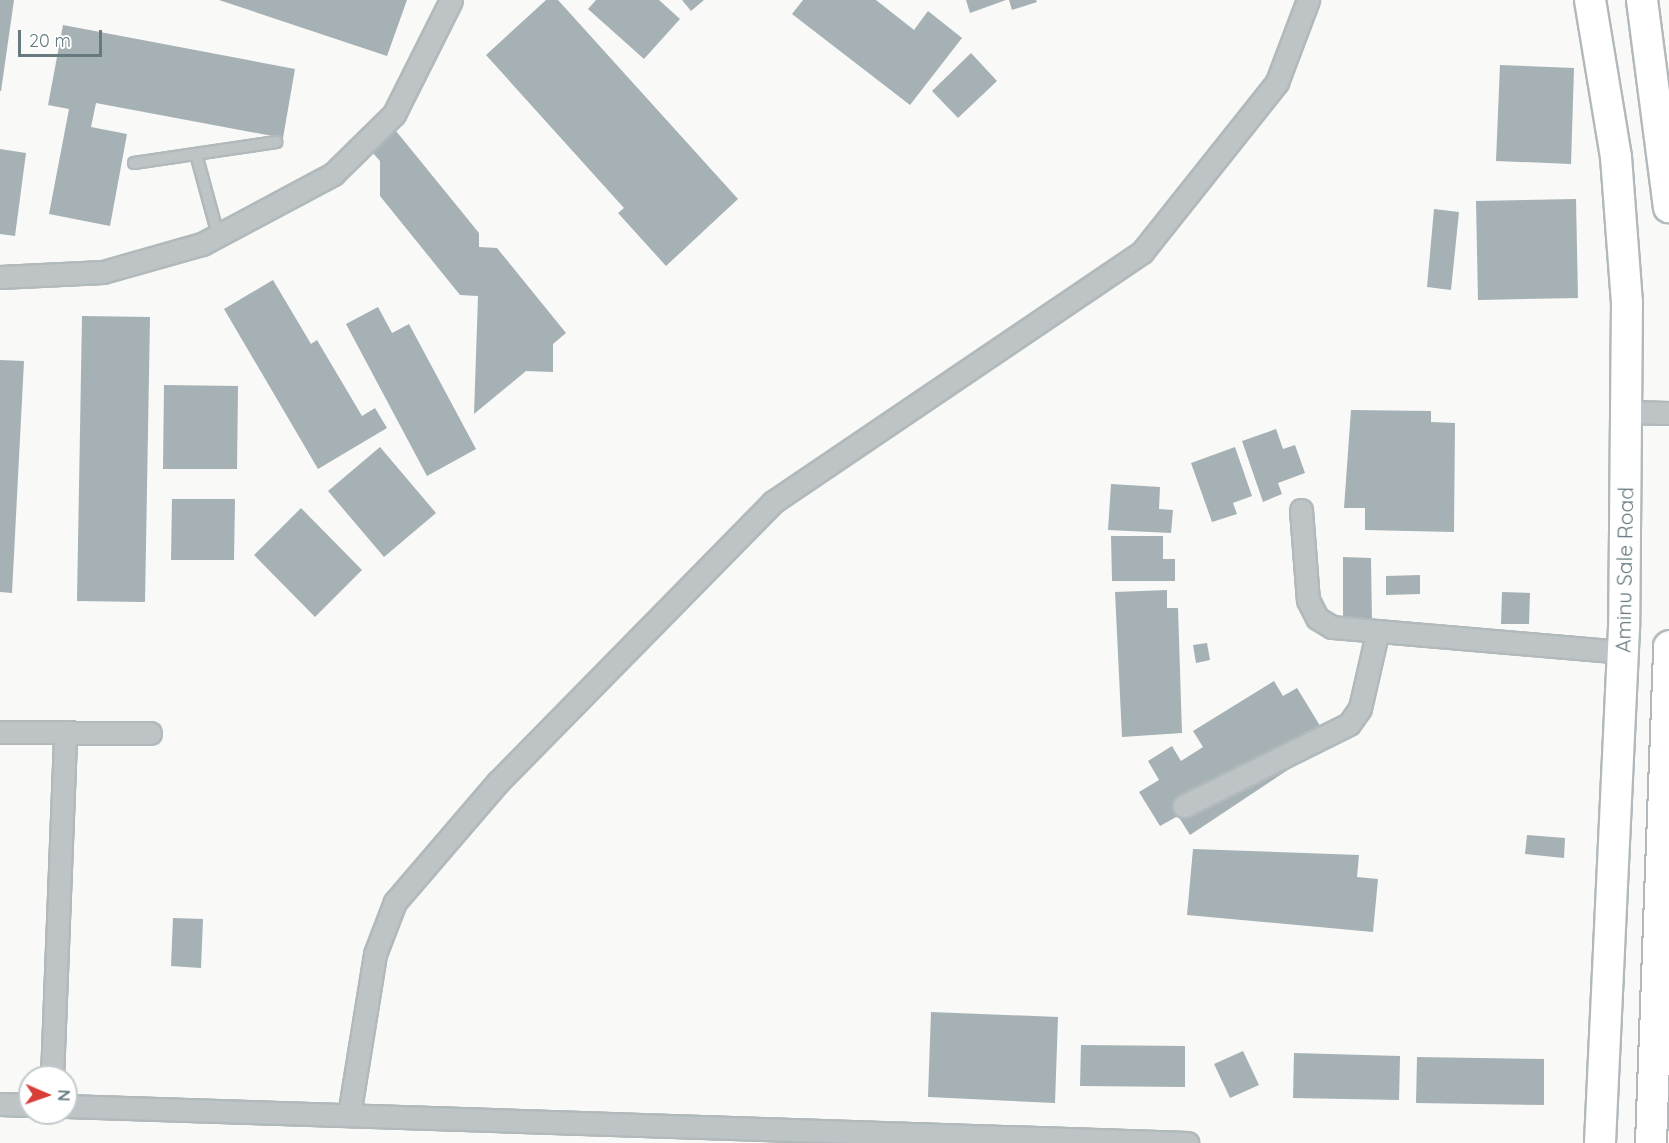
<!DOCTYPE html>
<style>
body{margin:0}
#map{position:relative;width:1669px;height:1143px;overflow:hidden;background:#f9f9f7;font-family:Quicksand,sans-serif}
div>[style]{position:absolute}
.building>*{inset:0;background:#a5b1b4}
.roads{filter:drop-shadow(2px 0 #b1b9bb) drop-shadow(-2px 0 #b1b9bb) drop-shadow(0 2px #b1b9bb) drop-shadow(0 -2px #b1b9bb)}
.lane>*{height:10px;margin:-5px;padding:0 5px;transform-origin:5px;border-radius:5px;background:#bec4c6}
.street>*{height:21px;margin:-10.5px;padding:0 10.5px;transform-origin:10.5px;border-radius:10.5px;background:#bec4c6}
.secondary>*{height:30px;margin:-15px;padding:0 15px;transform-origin:15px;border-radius:15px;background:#fff}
span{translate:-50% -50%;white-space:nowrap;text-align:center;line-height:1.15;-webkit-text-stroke:6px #fff;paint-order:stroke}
.street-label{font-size:21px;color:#667a80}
.north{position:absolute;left:18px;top:1065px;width:60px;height:60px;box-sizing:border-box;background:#fff;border:2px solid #c2cacc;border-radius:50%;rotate:92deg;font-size:16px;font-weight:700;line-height:24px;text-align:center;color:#667a80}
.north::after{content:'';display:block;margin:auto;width:21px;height:27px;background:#d83d38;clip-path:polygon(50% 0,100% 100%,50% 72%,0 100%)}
.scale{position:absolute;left:18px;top:30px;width:84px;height:27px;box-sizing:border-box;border:3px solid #667a80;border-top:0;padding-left:8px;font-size:18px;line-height:21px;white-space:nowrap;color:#667a80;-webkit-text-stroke:4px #fff;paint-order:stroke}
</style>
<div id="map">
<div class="building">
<div style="clip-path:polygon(0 0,14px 0,1px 91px,0 91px)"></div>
<div style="clip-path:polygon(219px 0,407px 0,387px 56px)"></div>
<div style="clip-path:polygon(546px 0,558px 0,738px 199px,666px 266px,618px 213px,624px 208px,486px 55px)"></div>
<div style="clip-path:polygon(596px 0,659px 0,680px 19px,644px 59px,588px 9px)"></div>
<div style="clip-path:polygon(682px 0,704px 0,691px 11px)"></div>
<div style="clip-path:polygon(803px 0,876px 0,914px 30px,928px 11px,962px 38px,910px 105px,792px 14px)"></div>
<div style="clip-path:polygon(966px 0,1006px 0,970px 13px)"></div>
<div style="clip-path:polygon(1009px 0,1036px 0,1037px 2px,1012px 10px)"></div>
<div style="clip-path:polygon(63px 25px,295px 69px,283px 138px,96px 103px,91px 127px,127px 134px,110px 226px,49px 214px,69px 109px,48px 105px)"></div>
<div style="clip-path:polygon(971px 53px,997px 81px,958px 118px,932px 91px)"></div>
<div style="clip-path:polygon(1500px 65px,1574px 68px,1571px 164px,1496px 161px)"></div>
<div style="clip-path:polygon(396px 131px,479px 233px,479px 247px,497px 248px,566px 333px,553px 344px,553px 372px,526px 371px,474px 414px,478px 296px,460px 295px,380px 196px,380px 161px,371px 151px)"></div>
<div style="clip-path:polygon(0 149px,26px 153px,15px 236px,0 234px)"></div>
<div style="clip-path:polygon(1576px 199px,1578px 298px,1478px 300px,1476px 201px)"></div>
<div style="clip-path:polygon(1434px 209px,1459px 212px,1451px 290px,1427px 287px)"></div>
<div style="clip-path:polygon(273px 280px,311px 344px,317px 340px,362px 416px,375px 408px,387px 428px,318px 469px,224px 309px)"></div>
<div style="clip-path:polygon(378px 307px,392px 333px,409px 324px,476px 449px,427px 476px,346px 324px)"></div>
<div style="clip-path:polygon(82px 316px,150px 317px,145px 602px,77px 601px)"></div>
<div style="clip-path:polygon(0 360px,24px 361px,12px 593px,0 592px)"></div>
<div style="clip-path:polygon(164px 385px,238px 386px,237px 469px,163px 469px)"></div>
<div style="clip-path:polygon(1351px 410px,1431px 411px,1431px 422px,1455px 423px,1454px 532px,1365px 530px,1365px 508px,1344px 508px)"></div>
<div style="clip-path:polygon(1276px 429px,1283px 449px,1295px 445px,1305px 473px,1278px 483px,1282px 494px,1263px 502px,1242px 441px)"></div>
<div style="clip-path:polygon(380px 447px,436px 513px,384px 557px,328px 491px)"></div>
<div style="clip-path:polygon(1235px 447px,1252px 496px,1233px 503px,1237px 514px,1212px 522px,1191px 463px)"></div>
<div style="clip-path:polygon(1111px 484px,1160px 487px,1159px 509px,1173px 510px,1171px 533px,1108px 530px)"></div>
<div style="clip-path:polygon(172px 499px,235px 499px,234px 560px,171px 560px)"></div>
<div style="clip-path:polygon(301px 508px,362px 570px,315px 617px,254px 555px)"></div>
<div style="clip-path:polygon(1111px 536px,1163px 536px,1163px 559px,1175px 559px,1175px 581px,1112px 581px)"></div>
<div style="clip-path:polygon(1343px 557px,1371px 558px,1372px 623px,1343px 623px)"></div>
<div style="clip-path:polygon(1420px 575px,1420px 594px,1386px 595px,1386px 576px)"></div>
<div style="clip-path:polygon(1167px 590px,1167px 608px,1178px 608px,1182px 733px,1122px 737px,1115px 592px)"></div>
<div style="clip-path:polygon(1502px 592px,1530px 593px,1529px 624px,1501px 624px)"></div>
<div style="clip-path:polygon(1207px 643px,1210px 660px,1196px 663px,1193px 645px)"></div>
<div style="clip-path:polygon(1274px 681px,1283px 696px,1297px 688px,1330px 742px,1190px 835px,1178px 816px,1160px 826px,1139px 792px,1159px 780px,1148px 761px,1172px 746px,1181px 761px,1203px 747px,1193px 731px)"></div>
<div style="clip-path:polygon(1527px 835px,1565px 838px,1564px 858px,1525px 854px)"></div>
<div style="clip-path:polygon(1193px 849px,1359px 855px,1357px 877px,1378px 879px,1373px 932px,1187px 915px)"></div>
<div style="clip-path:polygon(173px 918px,203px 919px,201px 968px,171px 966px)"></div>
<div style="clip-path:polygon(931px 1012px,1058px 1017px,1055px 1103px,928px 1097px)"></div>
<div style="clip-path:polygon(1081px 1045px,1185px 1046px,1185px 1087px,1080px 1086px)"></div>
<div style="clip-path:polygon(1243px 1051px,1259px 1085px,1230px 1098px,1214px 1064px)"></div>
<div style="clip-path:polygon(1294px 1053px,1400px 1056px,1399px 1100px,1293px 1098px)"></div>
<div style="clip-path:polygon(1417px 1057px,1544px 1059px,1544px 1105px,1416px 1103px)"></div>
</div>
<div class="roads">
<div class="lane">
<div style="left:196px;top:154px;width:84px;rotate:74.8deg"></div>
<div style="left:134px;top:163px;width:144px;rotate:-8.4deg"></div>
</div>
<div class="street">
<div style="left:0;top:277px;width:103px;rotate:-2.8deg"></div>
<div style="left:103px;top:272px;width:103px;rotate:-15.8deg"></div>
<div style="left:202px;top:244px;width:149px;rotate:-28.1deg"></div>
<div style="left:333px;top:174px;width:86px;rotate:-44.5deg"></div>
<div style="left:394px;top:114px;width:127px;rotate:-63.4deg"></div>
<div style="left:1627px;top:412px;width:42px;rotate:1.4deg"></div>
<div style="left:1301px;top:510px;width:90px;rotate:85.6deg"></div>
<div style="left:1308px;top:600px;width:20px;rotate:63deg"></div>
<div style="left:1317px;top:618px;width:17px;rotate:31deg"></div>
<div style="left:1332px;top:627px;width:292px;rotate:4.9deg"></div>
<div style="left:0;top:732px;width:150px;rotate:0.4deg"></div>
<div style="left:1184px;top:806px;width:184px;rotate:-26.4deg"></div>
<div style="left:1349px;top:724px;width:19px;rotate:-55deg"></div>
<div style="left:1360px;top:708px;width:76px;rotate:-77.1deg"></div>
<div style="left:52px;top:1077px;width:345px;rotate:-87.8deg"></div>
<div style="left:0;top:1104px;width:30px;rotate:2deg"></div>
<div style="left:66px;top:1106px;width:1122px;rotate:1.89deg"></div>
<div style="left:349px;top:1115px;width:163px;rotate:-80.8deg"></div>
<div style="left:375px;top:954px;width:56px;rotate:-69deg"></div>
<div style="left:395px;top:902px;width:158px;rotate:-49.4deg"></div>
<div style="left:498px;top:782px;width:392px;rotate:-45.5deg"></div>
<div style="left:773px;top:502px;width:446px;rotate:-34.1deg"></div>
<div style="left:1142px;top:252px;width:217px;rotate:-51.5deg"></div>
<div style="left:1277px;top:82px;width:88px;rotate:-69.3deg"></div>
</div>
<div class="secondary">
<div style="left:1590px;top:0;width:159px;rotate:80.6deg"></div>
<div style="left:1616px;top:157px;width:145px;rotate:85.7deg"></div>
<div style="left:1627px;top:302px;width:326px;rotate:90.5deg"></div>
<div style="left:1624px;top:628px;width:516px;rotate:92.67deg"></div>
<div style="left:1642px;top:0;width:209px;rotate:82.6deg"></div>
<div style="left:1651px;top:1143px;width:497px;rotate:-87.9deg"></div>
</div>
</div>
<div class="street-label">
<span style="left:1624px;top:570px;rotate:-89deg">Aminu Sale Road</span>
</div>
<div class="north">N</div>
<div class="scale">20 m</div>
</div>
